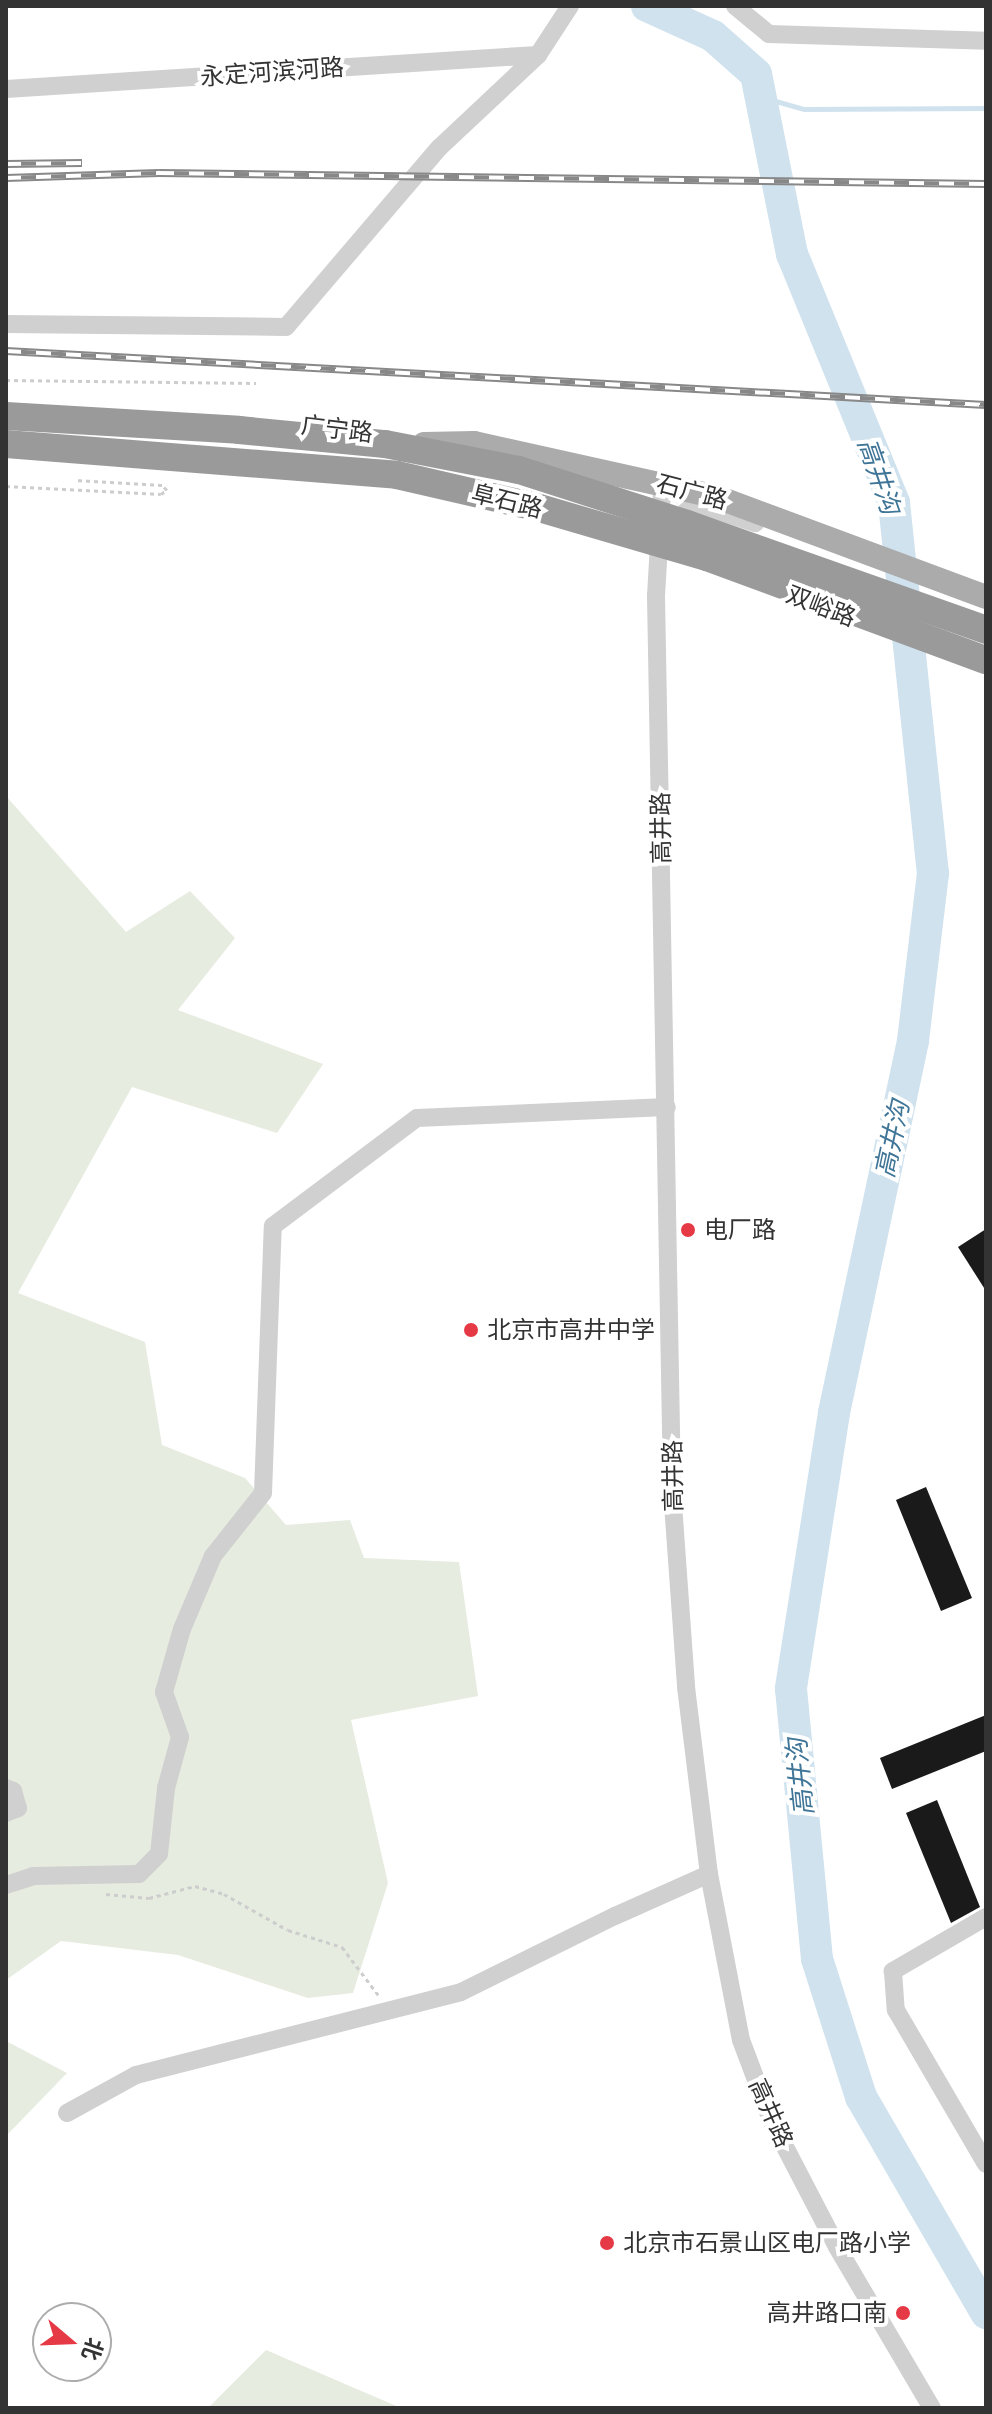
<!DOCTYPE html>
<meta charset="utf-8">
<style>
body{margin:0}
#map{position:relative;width:992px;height:2414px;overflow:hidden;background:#fff;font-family:Inter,"Noto Sans SC",sans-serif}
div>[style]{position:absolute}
.green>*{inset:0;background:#e6ecdf}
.stream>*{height:5px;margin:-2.5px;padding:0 2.5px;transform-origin:2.5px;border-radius:2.5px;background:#cfe2ee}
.river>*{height:32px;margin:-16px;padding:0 16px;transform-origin:16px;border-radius:16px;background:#cfe2ee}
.building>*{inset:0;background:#1a1a1a}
.path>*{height:3px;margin-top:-1.5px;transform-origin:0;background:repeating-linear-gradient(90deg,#cdcdcd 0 4px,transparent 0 8px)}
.minor>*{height:18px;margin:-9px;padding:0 9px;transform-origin:9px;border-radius:9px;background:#d0d0d0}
.highway>*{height:28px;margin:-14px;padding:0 14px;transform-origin:14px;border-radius:14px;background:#9a9a9a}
.rail>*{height:8px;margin-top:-4px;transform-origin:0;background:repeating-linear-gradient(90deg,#fff 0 15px,#888 0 30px);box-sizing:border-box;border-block:2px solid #888}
.major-bridge>*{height:24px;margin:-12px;padding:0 12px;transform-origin:12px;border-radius:12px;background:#ababab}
.highway-bridge>*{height:28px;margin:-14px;padding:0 14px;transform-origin:14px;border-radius:14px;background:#9a9a9a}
.dots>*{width:22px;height:22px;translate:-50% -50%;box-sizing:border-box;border:4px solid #fff;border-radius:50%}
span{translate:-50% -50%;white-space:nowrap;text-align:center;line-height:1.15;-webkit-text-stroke:8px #fff;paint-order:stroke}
.street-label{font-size:24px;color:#333}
.poi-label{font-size:24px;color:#333}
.left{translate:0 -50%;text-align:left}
.right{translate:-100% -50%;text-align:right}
.water-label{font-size:26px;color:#3f7597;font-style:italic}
.frame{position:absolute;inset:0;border:8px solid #333;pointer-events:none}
.north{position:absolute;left:32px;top:2302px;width:80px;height:80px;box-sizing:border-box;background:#fff;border:2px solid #adadad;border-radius:50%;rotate:109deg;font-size:22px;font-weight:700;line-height:32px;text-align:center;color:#333}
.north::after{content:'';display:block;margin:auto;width:28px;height:36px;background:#e63946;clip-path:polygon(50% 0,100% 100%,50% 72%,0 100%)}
</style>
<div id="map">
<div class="green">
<div style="clip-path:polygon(6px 796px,126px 932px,190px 891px,235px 938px,178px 1010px,323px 1064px,277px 1133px,132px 1087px,18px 1293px,145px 1342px,162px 1445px,245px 1478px,286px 1525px,350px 1520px,364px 1558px,459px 1562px,478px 1696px,351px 1720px,388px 1883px,353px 1993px,308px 1998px,178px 1955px,61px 1941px,6px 1980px)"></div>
<div style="clip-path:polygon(6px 2041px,67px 2073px,6px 2136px)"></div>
<div style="clip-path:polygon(266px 2350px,401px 2408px,208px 2408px)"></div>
</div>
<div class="stream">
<div style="left:761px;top:97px;width:45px;rotate:15.6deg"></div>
<div style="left:804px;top:109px;width:182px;rotate:-0.3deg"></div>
</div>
<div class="river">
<div style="left:647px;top:6px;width:72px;rotate:24.4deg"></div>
<div style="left:713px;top:36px;width:57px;rotate:41.5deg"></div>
<div style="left:756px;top:74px;width:184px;rotate:78.7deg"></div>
<div style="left:792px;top:254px;width:269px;rotate:67.7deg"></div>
<div style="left:894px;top:503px;width:372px;rotate:84deg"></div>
<div style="left:933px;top:873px;width:169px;rotate:96.8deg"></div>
<div style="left:913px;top:1041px;width:380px;rotate:102deg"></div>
<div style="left:834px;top:1413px;width:279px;rotate:98.9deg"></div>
<div style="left:791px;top:1689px;width:271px;rotate:84.5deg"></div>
<div style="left:817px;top:1959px;width:145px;rotate:72.3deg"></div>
<div style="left:861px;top:2097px;width:250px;rotate:59.9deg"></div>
</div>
<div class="building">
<div style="clip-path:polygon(986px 1229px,986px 1291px,958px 1247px)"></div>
<div style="clip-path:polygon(926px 1487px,972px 1598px,941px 1611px,896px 1500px)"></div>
<div style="clip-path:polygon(986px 1715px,986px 1751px,892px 1789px,880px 1758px)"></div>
<div style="clip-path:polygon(937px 1800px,980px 1907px,951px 1923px,906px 1813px)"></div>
</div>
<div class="path">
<div style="left:6px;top:380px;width:250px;rotate:0.7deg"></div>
<div style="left:6px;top:486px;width:155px;rotate:3deg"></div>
<div style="left:161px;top:494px;width:7px;rotate:-34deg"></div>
<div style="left:167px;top:490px;width:7px;rotate:-135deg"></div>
<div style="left:162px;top:485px;width:87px;rotate:-176.7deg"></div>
<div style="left:106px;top:1894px;width:43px;rotate:5.3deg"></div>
<div style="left:149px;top:1898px;width:48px;rotate:-14.6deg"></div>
<div style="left:195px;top:1886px;width:30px;rotate:15deg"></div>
<div style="left:224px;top:1894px;width:73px;rotate:29.4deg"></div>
<div style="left:288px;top:1930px;width:57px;rotate:17.5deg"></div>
<div style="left:342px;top:1947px;width:61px;rotate:52.9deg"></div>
</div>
<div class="minor">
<div style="left:735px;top:6px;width:44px;rotate:39.5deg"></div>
<div style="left:769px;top:34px;width:217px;rotate:1.8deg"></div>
<div style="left:6px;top:89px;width:533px;rotate:-3.66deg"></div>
<div style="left:6px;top:324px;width:280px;rotate:0.6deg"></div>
<div style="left:286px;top:327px;width:235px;rotate:-49.5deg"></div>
<div style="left:439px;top:148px;width:136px;rotate:-43.2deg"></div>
<div style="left:538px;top:55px;width:59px;rotate:-56.9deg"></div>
<div style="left:662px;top:492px;width:104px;rotate:93.3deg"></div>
<div style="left:656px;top:596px;width:894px;rotate:88.97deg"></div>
<div style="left:672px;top:1490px;width:197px;rotate:85.9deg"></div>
<div style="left:686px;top:1687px;width:188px;rotate:83deg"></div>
<div style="left:709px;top:1874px;width:169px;rotate:79.1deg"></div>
<div style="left:741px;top:2040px;width:85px;rotate:69.4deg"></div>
<div style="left:771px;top:2120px;width:143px;rotate:62.5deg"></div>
<div style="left:837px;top:2247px;width:187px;rotate:59.5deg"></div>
<div style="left:685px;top:500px;width:74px;rotate:18.2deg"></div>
<div style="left:6px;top:1788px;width:8px;rotate:23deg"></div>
<div style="left:13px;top:1791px;width:18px;rotate:74deg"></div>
<div style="left:18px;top:1808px;width:13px;rotate:157deg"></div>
<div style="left:6px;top:1885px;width:28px;rotate:-18deg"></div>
<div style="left:33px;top:1876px;width:106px;rotate:-1.1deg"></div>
<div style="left:139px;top:1874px;width:28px;rotate:-45deg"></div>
<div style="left:159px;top:1854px;width:66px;rotate:-83.9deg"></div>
<div style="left:166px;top:1788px;width:53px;rotate:-74.6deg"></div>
<div style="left:180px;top:1737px;width:48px;rotate:-109.6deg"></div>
<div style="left:164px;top:1692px;width:66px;rotate:-74.1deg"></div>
<div style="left:182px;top:1629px;width:79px;rotate:-67deg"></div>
<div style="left:213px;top:1556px;width:80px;rotate:-51.6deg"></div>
<div style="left:263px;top:1493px;width:267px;rotate:-87.9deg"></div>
<div style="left:273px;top:1226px;width:180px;rotate:-36.9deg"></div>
<div style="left:417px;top:1118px;width:250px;rotate:-2.5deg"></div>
<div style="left:986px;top:1917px;width:108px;rotate:149.9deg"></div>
<div style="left:893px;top:1971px;width:39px;rotate:86deg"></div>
<div style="left:896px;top:2010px;width:178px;rotate:59.7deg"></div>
<div style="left:67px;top:2113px;width:79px;rotate:-28.8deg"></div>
<div style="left:136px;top:2075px;width:335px;rotate:-14.3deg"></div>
<div style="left:461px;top:1992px;width:172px;rotate:-26.3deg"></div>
<div style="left:615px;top:1916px;width:103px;rotate:-24.1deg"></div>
</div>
<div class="highway">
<div style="left:6px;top:416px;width:233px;rotate:3.4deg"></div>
<div style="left:239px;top:430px;width:147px;rotate:5.5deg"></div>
</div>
<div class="rail">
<div style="left:6px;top:164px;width:76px;rotate:-0.8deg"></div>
<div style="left:6px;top:178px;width:153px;rotate:-1.9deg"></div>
<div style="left:159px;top:173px;width:827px;rotate:0.76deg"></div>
<div style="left:6px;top:351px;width:981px;rotate:3.15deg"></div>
</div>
<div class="major-bridge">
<div style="left:424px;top:444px;width:50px;rotate:-1.1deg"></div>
<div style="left:474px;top:443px;width:249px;rotate:12.5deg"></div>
<div style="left:717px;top:497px;width:287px;rotate:20.4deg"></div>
</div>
<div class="highway-bridge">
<div style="left:6px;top:444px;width:392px;rotate:4.5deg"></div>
<div style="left:397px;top:475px;width:143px;rotate:13deg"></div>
<div style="left:536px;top:507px;width:178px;rotate:16.3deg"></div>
<div style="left:707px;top:557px;width:297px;rotate:20.3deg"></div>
<div style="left:385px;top:444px;width:136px;rotate:11deg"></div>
<div style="left:519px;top:470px;width:176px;rotate:17.8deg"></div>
<div style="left:687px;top:524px;width:317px;rotate:19.5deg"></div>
</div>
<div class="dots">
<div style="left:688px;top:1230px;background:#e63946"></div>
<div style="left:471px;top:1330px;background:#e63946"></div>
<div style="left:607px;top:2243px;background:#e63946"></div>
<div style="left:903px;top:2313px;background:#e63946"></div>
</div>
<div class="street-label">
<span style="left:272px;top:72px;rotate:-4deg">永定河滨河路</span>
<span style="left:337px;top:429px;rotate:7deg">广宁路</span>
<span style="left:692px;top:492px;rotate:15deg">石广路</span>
<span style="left:507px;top:501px;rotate:14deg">阜石路</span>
<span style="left:821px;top:606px;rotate:21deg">双峪路</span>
<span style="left:661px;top:828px;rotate:-91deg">高井路</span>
<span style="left:673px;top:1476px;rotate:-91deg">高井路</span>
<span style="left:771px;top:2113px;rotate:66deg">高井路</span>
</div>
<div class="poi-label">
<span class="left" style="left:704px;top:1230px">电厂路</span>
<span class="left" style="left:487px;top:1330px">北京市高井中学</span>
<span class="left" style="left:623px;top:2243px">北京市石景山区电厂路小学</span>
<span class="right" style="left:887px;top:2313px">高井路口南</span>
</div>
<div class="water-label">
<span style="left:879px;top:476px;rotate:71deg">高井沟</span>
<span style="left:892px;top:1139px;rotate:-78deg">高井沟</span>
<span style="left:800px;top:1777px;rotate:-96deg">高井沟</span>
</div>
<div class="frame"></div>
<div class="north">北</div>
</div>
